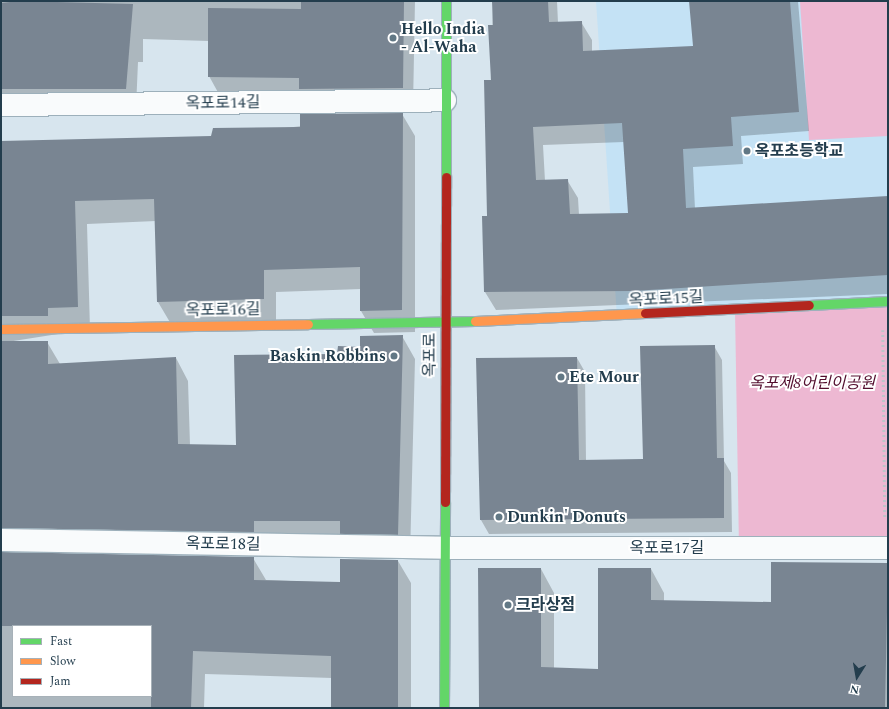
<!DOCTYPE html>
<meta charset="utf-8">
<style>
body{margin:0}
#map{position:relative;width:889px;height:709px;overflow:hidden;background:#d7e5ee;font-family:Spectral,"Noto Sans KR",serif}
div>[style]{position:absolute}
.built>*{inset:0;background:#c4e2f5}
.green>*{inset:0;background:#edb8d2}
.shadow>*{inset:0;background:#0003}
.building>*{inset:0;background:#798592}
.path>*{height:2.5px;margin-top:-1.25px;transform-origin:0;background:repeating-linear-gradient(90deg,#bdc5c9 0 2px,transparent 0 5px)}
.roads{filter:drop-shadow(1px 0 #9db0bb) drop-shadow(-1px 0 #9db0bb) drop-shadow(0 1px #9db0bb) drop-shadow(0 -1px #9db0bb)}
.street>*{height:22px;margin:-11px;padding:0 11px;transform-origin:11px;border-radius:11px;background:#f9fbfc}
.fast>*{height:9px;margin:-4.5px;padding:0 4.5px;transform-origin:4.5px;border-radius:4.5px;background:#63d668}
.slow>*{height:9px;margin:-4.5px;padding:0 4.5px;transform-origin:4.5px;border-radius:4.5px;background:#ff974d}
.jam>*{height:9px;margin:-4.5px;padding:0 4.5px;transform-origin:4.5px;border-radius:4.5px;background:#b3261e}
.dots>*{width:11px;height:11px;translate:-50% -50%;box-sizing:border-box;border:2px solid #fff;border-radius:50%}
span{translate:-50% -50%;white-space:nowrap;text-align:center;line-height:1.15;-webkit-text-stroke:4px #fff;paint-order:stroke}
.poi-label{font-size:16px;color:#233d4d;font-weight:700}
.left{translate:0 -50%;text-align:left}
.right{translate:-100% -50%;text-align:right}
.street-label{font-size:16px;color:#233d4d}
.park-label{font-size:16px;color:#530e2e;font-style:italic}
.frame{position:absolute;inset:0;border:2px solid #233d4d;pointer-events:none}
.legend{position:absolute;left:12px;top:625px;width:140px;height:72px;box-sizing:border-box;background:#fff;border:1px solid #a7b1b8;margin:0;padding:5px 7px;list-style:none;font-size:12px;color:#233d4d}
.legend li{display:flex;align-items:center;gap:8px;height:20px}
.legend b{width:20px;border:1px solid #a7b1b8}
.north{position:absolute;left:837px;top:657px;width:40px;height:40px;-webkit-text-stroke:3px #fff;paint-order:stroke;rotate:191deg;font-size:11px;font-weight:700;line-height:16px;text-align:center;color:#233d4d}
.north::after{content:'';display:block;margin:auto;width:14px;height:18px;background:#233d4d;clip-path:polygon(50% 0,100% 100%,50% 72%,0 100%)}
</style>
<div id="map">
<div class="built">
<div style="clip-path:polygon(596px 1px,888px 1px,888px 301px,617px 317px)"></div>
</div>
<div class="green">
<div style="clip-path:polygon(800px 1px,888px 1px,888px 136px,809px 140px)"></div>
<div style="clip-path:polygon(888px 301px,888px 548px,739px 548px,735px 310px)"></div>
</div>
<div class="shadow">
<div style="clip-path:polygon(1px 1px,415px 1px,413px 107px,220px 96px,209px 76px,209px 41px,143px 39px,143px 62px,138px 62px,136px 108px,1px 107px)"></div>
<div style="clip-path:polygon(evenodd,493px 1px,557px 1px,558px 23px,581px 22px,592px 40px,592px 51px,694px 47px,690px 1px,798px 1px,809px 131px,741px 136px,743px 164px,693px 167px,695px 209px,888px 197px,888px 294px,496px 310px,485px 292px,493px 1px,624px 142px,629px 214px,579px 215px,578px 198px,567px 180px,545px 181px,543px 145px,624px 142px)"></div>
<div style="clip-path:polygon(evenodd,402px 114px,415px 136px,415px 332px,374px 333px,361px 311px,361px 289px,276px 292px,276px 321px,171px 324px,158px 302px,156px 221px,87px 224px,90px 329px,7px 342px,47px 342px,60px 364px,176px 358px,188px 381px,190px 445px,237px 446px,338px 355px,402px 336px,415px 359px,410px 557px,14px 550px,7px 554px,253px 558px,266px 580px,341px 583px,398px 561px,411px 583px,411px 708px,332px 708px,332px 678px,205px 674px,204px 708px,1px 708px,1px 142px,211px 137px,402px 114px,13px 626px,151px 626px,151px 696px,13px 696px,13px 626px)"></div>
<div style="clip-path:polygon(714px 346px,722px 360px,724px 461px,731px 473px,732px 532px,489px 534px,481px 520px,577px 358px,585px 372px,586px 461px,644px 460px)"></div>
<div style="clip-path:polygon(772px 563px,888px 565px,888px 708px,479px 708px,541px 569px,554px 593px,554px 669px,599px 670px,651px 569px,664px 593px,664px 601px,772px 603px)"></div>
</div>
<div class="building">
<div style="clip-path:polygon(19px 1px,133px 4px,126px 89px,1px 89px,1px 3px)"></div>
<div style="clip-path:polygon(301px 1px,404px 1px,403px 88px,299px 89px,299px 78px,208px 77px,208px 8px,301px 9px)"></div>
<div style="clip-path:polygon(evenodd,492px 1px,548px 1px,549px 22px,582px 21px,583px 51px,693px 46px,689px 1px,790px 1px,799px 112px,731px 117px,733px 146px,683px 149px,686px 208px,888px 196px,888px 275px,633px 291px,484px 292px,482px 216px,487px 216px,484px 80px,491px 80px,488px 25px,493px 25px,492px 1px,622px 123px,628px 213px,570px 214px,568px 179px,536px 180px,533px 127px,622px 123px)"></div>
<div style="clip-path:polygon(403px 113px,402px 310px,360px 311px,360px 267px,264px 270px,264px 299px,157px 302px,154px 199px,75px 201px,78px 307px,48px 308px,48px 316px,1px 316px,1px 141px,211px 136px,213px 128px,300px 127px,300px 114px)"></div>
<div style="clip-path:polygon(403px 335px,398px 535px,340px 534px,340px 521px,254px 521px,254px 532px,1px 528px,1px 341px,48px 341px,48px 364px,176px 357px,178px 444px,236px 445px,234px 355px,337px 354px,338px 346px,360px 347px,360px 336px)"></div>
<div style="clip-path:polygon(715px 345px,717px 458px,724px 458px,724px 518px,480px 520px,476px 358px,577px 357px,579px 460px,643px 459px,640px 346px)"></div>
<div style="clip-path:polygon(1px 552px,254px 557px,254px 580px,340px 582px,340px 559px,398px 560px,398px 708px,331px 708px,331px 656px,193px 651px,191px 708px,151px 708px,151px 626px,1px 626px)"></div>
<div style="clip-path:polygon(771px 562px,888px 563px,885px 708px,479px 708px,478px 568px,541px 568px,541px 667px,598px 669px,598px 568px,651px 568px,651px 600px,771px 602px)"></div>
</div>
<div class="path">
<div style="left:883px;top:330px;width:189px;rotate:89.4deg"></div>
</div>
<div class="roads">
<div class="street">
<div style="left:1px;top:105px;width:444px;rotate:-0.6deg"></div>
<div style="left:1px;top:540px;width:445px;rotate:1deg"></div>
<div style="left:446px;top:548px;width:442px"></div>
</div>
<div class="fast">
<div style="left:446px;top:177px;width:176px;rotate:-90deg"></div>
<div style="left:809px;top:305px;width:79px;rotate:-2.9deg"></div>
<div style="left:308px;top:324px;width:167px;rotate:-1deg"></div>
<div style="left:444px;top:708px;width:206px;rotate:-89.7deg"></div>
</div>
<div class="slow">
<div style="left:475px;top:321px;width:170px;rotate:-2.7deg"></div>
<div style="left:1px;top:329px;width:307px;rotate:-0.9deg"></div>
</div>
<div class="jam">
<div style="left:645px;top:313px;width:164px;rotate:-2.8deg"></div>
<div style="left:445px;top:502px;width:325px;rotate:-89.8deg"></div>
</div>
</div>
<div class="dots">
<div style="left:393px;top:38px;background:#627885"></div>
<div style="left:747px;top:151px;background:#627885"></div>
<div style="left:394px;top:356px;background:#627885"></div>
<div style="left:561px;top:377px;background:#627885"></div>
<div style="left:499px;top:517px;background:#627885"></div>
<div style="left:508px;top:605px;background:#627885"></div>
</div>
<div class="poi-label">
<span class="left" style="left:401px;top:38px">Hello India<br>- Al-Waha</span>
<span class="left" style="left:755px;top:151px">옥포초등학교</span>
<span class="right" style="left:386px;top:356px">Baskin Robbins</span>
<span class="left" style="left:569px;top:377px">Ete Mour</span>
<span class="left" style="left:507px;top:517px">Dunkin' Donuts</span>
<span class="left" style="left:516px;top:605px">크라상점</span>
</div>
<div class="street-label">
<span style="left:223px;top:103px;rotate:-1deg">옥포로14길</span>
<span style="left:666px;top:299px;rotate:-3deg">옥포로15길</span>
<span style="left:223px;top:310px;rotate:-1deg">옥포로16길</span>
<span style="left:430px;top:355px;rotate:-90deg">옥포로</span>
<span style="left:223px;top:544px;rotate:1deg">옥포로18길</span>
<span style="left:667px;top:548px">옥포로17길</span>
</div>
<div class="park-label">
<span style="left:812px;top:383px">옥포제8어린이공원</span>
</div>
<div class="frame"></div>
<ul class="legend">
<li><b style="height:5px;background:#63d668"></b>Fast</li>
<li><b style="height:5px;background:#ff974d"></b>Slow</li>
<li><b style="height:5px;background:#b3261e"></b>Jam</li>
</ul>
<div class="north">N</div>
</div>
